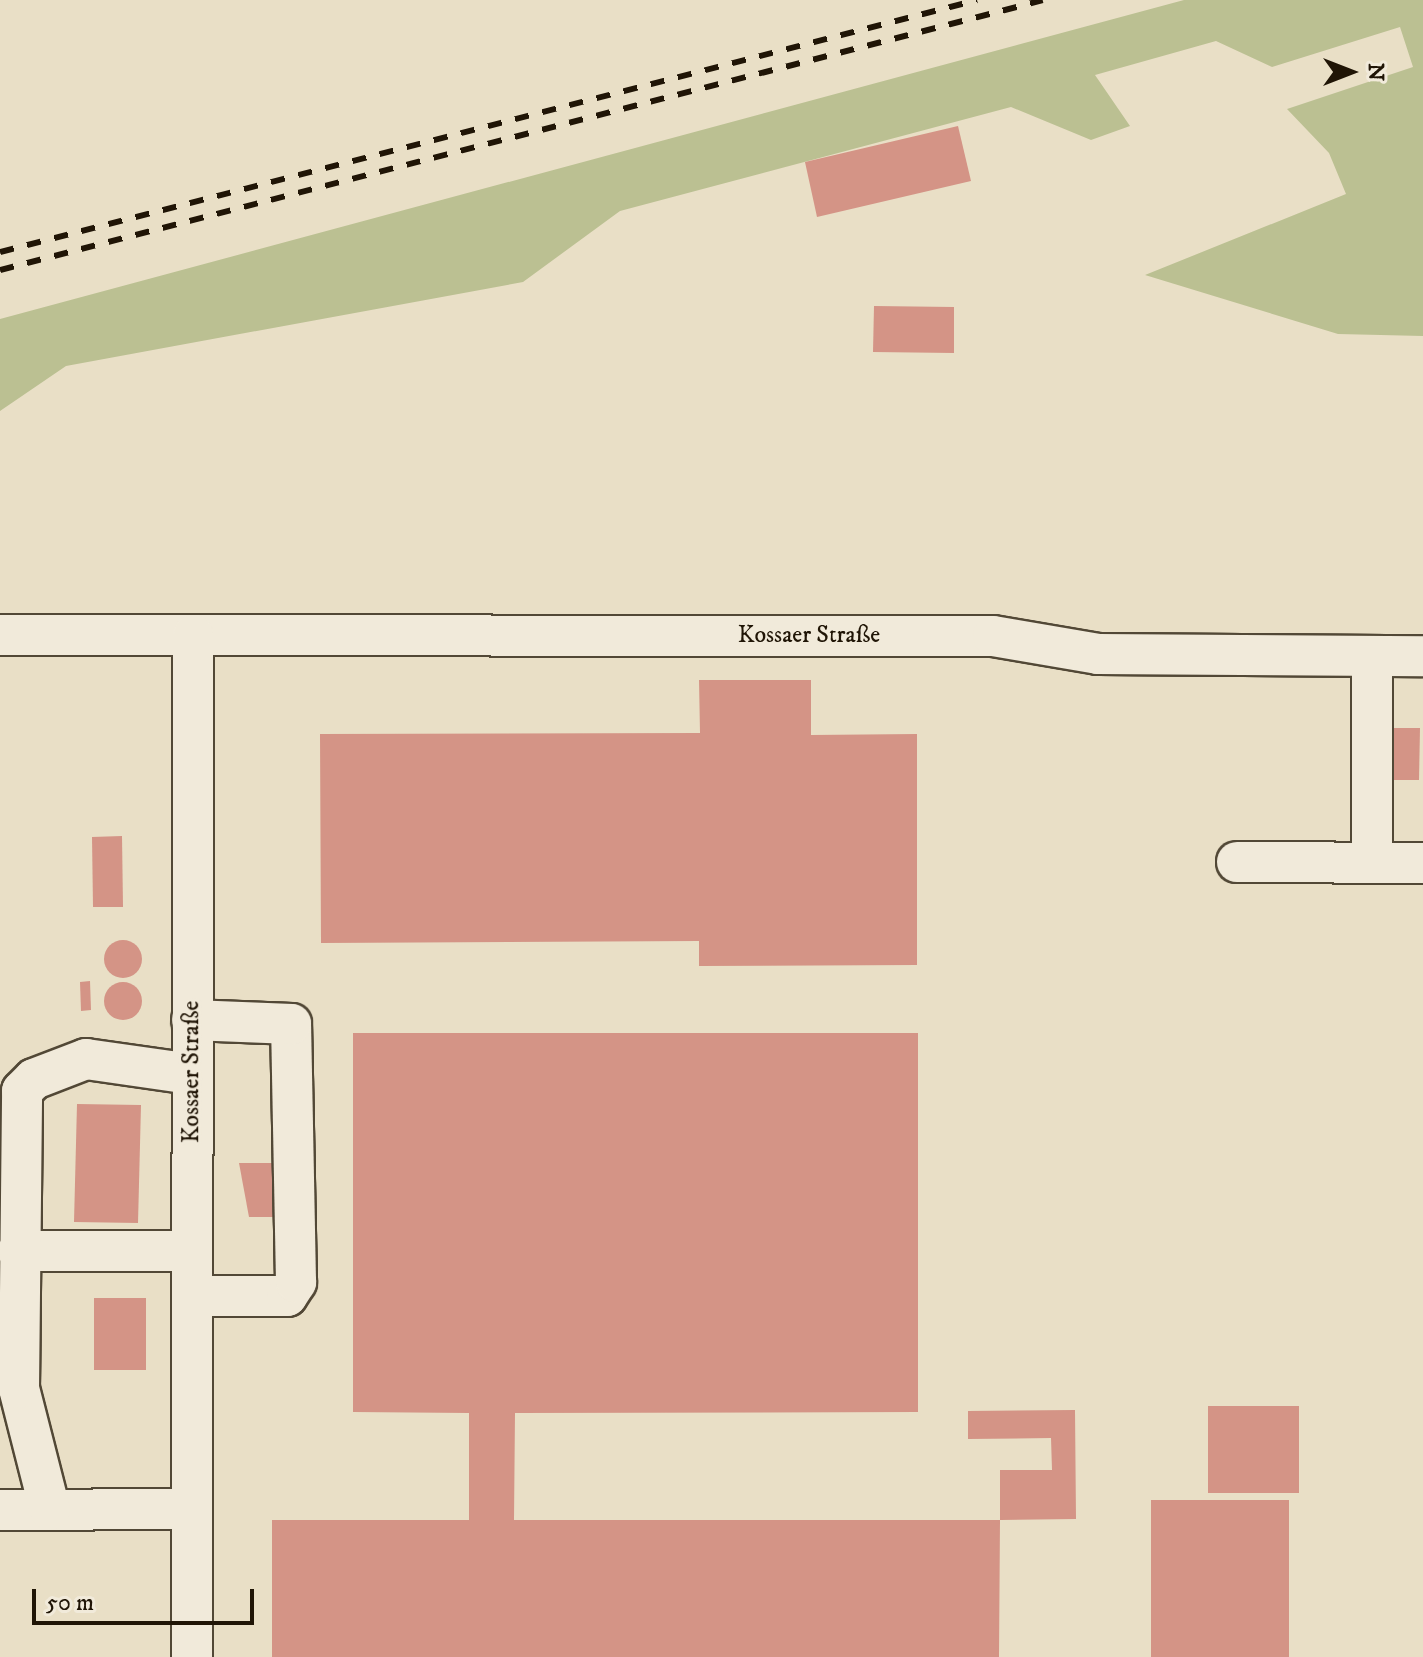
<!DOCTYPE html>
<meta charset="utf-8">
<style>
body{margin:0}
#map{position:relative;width:1423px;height:1657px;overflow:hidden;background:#e9dfc6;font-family:"IM FELL DW Pica",serif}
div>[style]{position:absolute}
.green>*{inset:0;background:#bbc092}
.building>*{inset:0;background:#d49486}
.round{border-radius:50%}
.roads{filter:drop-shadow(2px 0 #524836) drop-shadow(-2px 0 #524836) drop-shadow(0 2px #524836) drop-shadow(0 -2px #524836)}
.minor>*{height:40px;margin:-20px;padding:0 20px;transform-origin:20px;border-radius:20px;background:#f1eada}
.rail>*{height:6px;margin-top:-3px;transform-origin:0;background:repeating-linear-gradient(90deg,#201506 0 14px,transparent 0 28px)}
span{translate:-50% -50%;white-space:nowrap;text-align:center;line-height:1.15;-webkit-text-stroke:6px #f1eada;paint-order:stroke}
.street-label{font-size:24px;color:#201506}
.north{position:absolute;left:1311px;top:32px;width:80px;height:80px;-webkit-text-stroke:6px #f1eada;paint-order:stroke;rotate:90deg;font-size:22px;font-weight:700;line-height:32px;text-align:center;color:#201506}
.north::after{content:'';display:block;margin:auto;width:28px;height:36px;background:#201506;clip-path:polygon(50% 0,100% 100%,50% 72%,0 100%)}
.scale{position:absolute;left:32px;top:1589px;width:222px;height:36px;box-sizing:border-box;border:4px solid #201506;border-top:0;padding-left:10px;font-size:24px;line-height:28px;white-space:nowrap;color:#201506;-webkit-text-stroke:6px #f1eada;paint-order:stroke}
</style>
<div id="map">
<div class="green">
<div style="clip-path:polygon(1184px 0,1423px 0,1423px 336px,1338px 334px,1145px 275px,1346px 194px,1329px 153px,1287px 109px,1413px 67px,1400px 27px,1272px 67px,1216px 41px,1095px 75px,1130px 126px,1091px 140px,1011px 107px,620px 211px,523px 282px,66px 366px,0 411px,0 319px)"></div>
</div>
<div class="building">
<div style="clip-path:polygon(958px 126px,971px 181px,817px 217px,805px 162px)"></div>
<div style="clip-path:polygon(874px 306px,954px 307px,954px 353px,873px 352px)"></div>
<div style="clip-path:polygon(699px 680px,811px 680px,811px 735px,917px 734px,917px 965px,699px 966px,699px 941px,321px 943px,320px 734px,700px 733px)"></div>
<div style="clip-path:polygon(1392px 728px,1420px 728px,1419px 780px,1391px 780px)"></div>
<div style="clip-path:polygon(122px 836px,123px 907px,93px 907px,92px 837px)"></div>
<div class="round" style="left:104px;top:940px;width:38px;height:38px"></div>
<div style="clip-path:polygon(90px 981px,91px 1010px,81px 1011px,80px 982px)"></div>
<div class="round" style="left:104px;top:982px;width:38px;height:38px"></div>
<div style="clip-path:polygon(353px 1033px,918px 1033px,918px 1412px,515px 1413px,514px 1520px,1000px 1520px,999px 1657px,272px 1657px,272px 1520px,469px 1520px,469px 1413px,353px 1412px)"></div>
<div style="clip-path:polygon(77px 1104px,141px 1105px,138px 1223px,74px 1222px)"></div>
<div style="clip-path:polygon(239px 1163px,275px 1163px,275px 1217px,249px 1217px)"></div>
<div style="clip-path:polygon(94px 1298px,146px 1298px,146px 1370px,94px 1370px)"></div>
<div style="clip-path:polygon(1208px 1406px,1299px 1406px,1299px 1493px,1208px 1493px)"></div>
<div style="clip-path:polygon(1075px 1410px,1076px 1519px,1000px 1520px,1000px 1470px,1052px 1470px,1051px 1438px,968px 1439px,968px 1411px)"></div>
<div style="clip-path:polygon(1151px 1500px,1289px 1500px,1289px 1657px,1151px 1657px)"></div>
</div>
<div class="roads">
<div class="minor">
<div style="left:0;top:635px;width:993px;rotate:0.06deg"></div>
<div style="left:993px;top:636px;width:107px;rotate:9.7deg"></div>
<div style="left:1098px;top:654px;width:325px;rotate:0.4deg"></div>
<div style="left:1372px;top:657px;width:205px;rotate:90deg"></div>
<div style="left:1237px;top:862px;width:186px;rotate:0.3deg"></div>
<div style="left:18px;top:1251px;width:174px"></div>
<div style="left:192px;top:1296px;width:95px"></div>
<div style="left:287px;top:1296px;width:17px;rotate:-57deg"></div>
<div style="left:296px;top:1282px;width:258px;rotate:-91.1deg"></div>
<div style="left:291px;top:1024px;width:99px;rotate:-177.7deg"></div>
<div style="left:0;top:1510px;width:192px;rotate:-0.3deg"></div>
<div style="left:50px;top:1510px;width:126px;rotate:-104.3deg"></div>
<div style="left:19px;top:1388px;width:297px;rotate:-89.4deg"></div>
<div style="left:22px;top:1091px;width:17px;rotate:-45deg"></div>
<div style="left:34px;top:1079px;width:56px;rotate:-21deg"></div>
<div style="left:86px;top:1059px;width:107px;rotate:8.1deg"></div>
<div style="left:192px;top:1657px;width:1022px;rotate:-89.94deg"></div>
</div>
</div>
<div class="rail">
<div style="left:0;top:252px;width:1009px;rotate:-14.46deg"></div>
<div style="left:0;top:270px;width:1077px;rotate:-14.51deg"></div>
</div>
<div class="street-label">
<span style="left:809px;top:636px">Kossaer Straße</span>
<span style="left:192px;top:1072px;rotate:-90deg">Kossaer Straße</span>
</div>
<div class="north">N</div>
<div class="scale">50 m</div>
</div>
